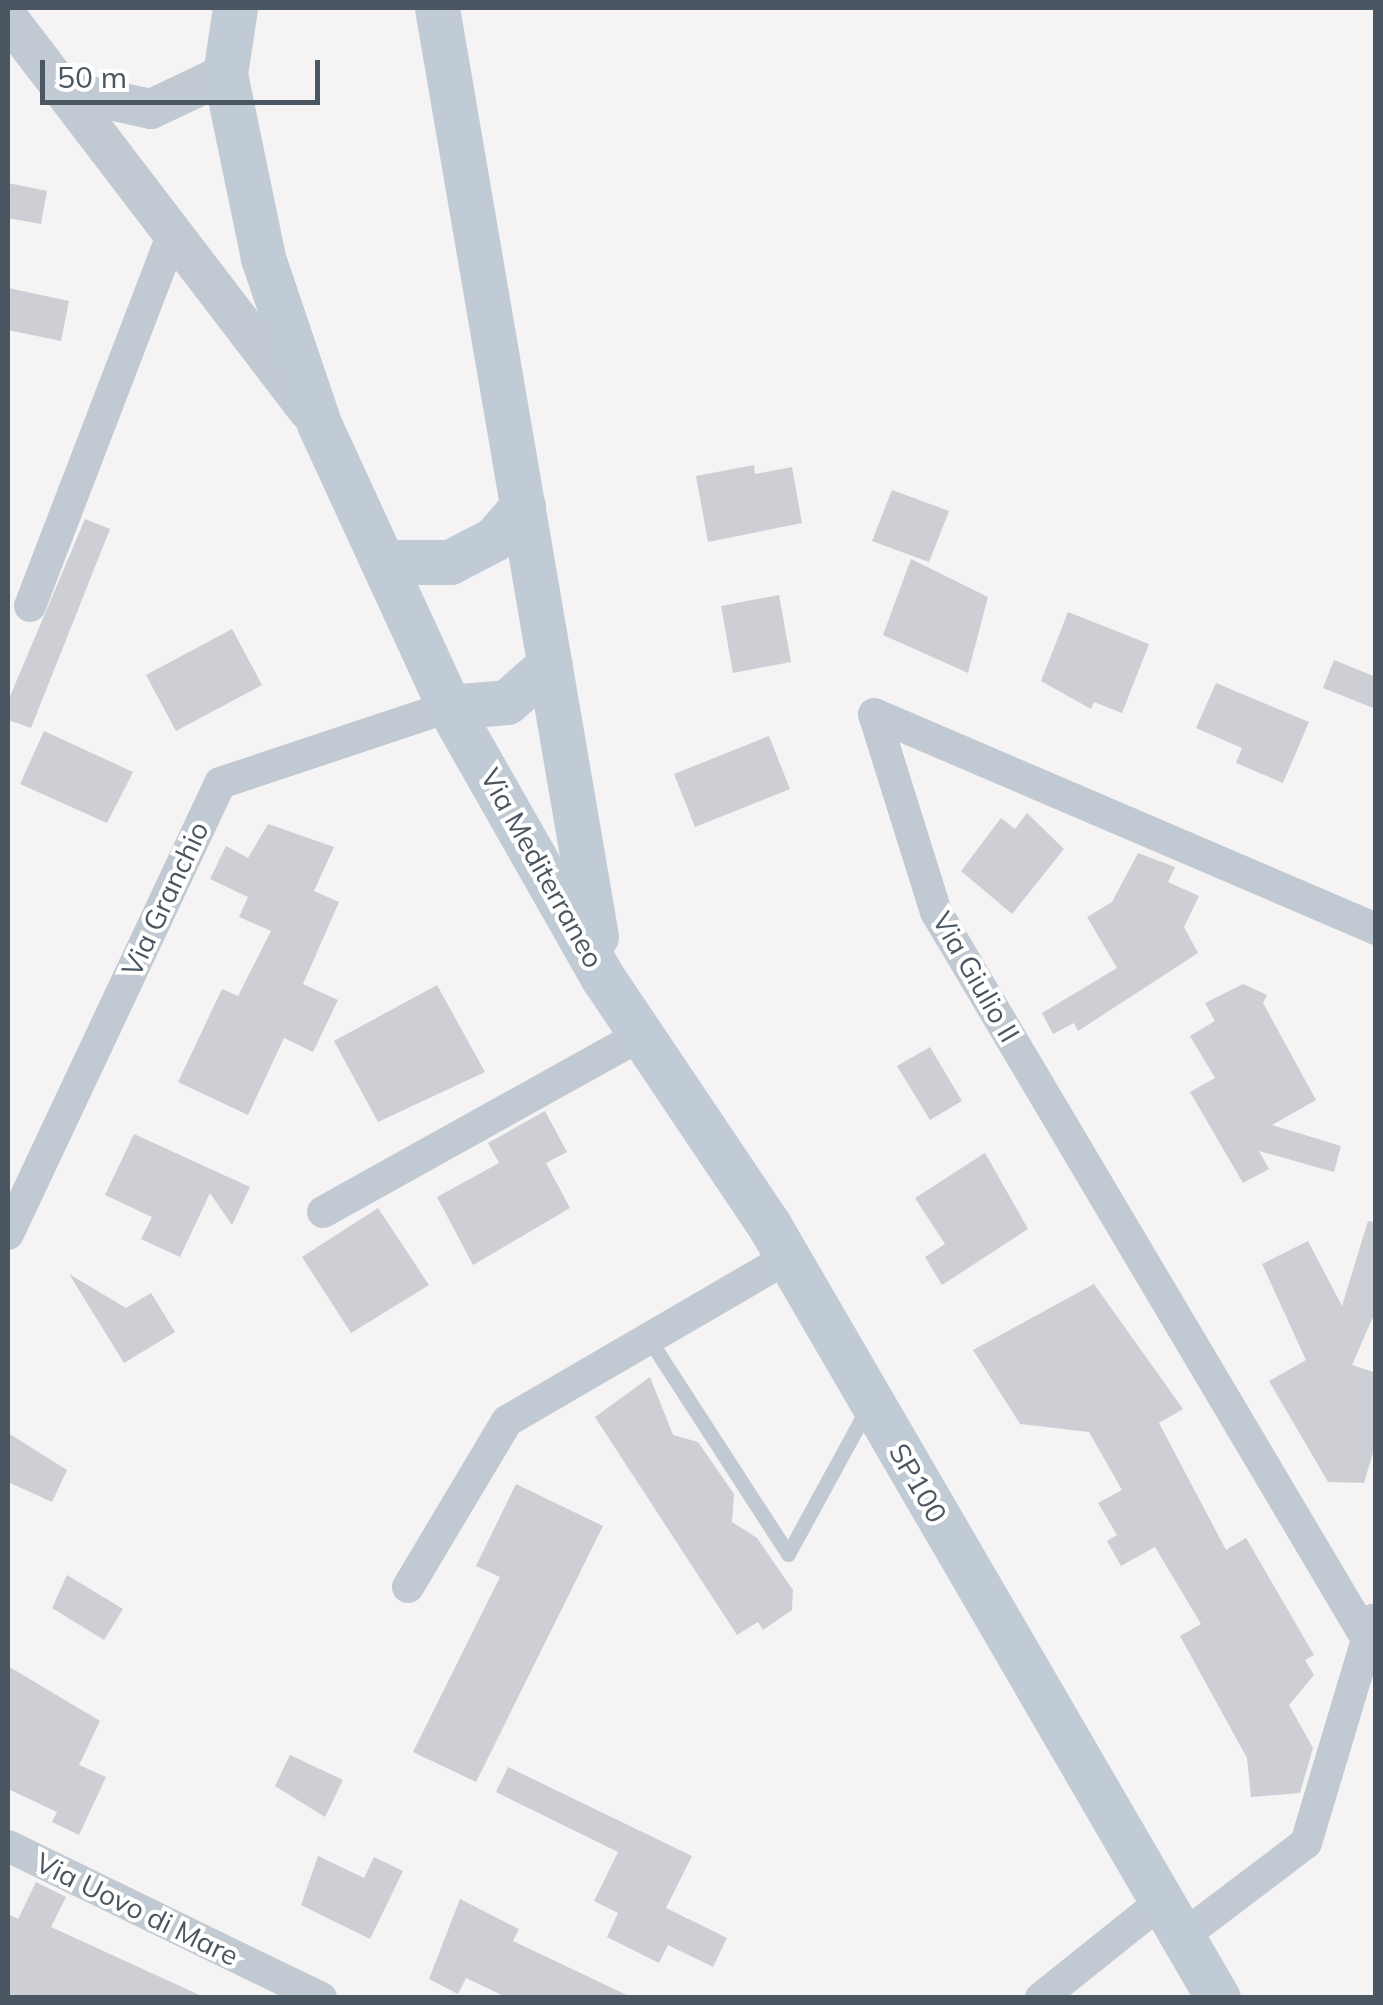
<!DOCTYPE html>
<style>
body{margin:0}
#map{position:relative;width:1383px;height:2005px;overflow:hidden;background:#f5f3f3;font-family:Mulish,sans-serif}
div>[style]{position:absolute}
.building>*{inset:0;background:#cdcfd5}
.service>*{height:15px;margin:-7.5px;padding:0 7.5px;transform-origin:7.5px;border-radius:7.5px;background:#c1cad2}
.minor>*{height:32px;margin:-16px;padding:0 16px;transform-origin:16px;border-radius:16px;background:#c1cad2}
.tertiary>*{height:40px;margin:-20px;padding:0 20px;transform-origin:20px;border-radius:20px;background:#c1cad2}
.secondary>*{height:45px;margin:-22.5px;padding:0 22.5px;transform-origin:22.5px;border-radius:22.5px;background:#c1cbd6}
span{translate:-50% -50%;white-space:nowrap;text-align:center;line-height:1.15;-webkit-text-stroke:8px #fff;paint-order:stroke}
.street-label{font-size:28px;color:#4a5661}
.frame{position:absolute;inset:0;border:10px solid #4a5661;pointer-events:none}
.scale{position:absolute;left:40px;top:60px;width:280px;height:45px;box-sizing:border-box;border:5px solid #4a5661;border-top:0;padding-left:12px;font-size:30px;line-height:35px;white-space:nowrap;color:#4a5661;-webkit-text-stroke:8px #fff;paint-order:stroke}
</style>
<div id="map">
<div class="building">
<div style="clip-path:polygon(8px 183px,47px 191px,41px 224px,8px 218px)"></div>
<div style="clip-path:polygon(8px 288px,69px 301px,61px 341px,8px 330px)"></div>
<div style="clip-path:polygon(754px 465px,755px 474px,792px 467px,802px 523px,708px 542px,696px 476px)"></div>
<div style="clip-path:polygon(892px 490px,949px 511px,929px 562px,872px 541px)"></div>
<div style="clip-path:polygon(85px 519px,110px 529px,31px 728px,8px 720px,8px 701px)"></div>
<div style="clip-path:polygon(911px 559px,988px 597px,968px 673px,883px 635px)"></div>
<div style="clip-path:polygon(779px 595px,791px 662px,733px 673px,721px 606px)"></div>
<div style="clip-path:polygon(1068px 612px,1149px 644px,1122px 713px,1094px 702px,1091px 709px,1041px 681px)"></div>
<div style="clip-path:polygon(232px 629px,262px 685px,176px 731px,146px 675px)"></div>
<div style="clip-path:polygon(1334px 660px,1376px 677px,1376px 709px,1323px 688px)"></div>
<div style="clip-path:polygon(1216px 683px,1309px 722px,1283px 783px,1236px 763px,1242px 748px,1196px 728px)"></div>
<div style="clip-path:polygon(44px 731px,133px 772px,107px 823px,20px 784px)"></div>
<div style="clip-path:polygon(769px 736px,790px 789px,695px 827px,674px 774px)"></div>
<div style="clip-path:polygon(1027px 813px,1064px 849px,1012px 914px,961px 871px,1001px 818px,1015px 829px)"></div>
<div style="clip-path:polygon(268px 824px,334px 847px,314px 891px,339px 902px,303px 984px,338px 1000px,313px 1052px,284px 1038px,248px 1115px,178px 1082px,222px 989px,238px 996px,271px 931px,239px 917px,248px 897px,210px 879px,226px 846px,248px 858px)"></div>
<div style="clip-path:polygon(1138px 853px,1175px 867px,1168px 882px,1199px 896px,1184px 927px,1198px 953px,1078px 1031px,1074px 1023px,1053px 1034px,1042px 1013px,1117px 968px,1087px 917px,1112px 902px)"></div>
<div style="clip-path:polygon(1243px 984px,1267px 995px,1263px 1003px,1316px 1100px,1272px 1125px,1341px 1146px,1334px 1172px,1259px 1151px,1269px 1169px,1243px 1183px,1190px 1092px,1215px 1078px,1190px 1036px,1215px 1021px,1205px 1003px)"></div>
<div style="clip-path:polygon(437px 985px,485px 1072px,378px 1122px,334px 1041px)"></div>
<div style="clip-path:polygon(930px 1047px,962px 1101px,930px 1120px,897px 1066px)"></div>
<div style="clip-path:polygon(545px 1111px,567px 1152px,546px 1163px,570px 1208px,473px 1265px,437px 1197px,499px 1163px,488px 1143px)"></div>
<div style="clip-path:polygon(134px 1134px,250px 1187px,232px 1225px,210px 1193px,180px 1257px,141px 1239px,152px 1217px,105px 1195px)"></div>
<div style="clip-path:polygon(985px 1153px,1028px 1229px,942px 1285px,925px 1257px,945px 1244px,915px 1198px)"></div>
<div style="clip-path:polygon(378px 1208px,429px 1285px,351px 1333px,302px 1257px)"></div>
<div style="clip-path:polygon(1368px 1221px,1376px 1222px,1376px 1310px,1352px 1365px,1376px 1373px,1376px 1442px,1364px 1483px,1328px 1482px,1269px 1381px,1306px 1360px,1262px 1264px,1308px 1241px,1342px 1306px)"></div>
<div style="clip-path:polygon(69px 1274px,126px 1308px,151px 1293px,175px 1332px,124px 1363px)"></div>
<div style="clip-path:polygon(1094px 1284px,1183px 1409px,1159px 1423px,1226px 1550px,1246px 1538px,1314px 1655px,1305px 1660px,1314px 1675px,1289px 1705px,1313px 1748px,1300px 1793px,1251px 1797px,1247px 1758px,1180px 1636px,1201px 1624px,1155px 1547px,1121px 1566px,1107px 1541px,1117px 1535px,1098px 1503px,1122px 1490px,1089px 1432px,1020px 1424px,973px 1350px)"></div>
<div style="clip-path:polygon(650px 1377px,673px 1435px,698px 1442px,734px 1494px,732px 1522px,757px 1538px,793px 1590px,792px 1610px,763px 1630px,758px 1622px,737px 1635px,595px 1417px)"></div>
<div style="clip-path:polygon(8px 1433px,67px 1470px,52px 1502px,8px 1482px)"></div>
<div style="clip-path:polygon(516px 1484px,603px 1526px,476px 1782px,413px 1752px,500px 1577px,476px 1566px)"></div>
<div style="clip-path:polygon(67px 1575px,123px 1609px,104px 1640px,52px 1608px)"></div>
<div style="clip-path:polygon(8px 1666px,100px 1721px,79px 1765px,106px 1777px,79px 1835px,52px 1822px,57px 1812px,8px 1789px)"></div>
<div style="clip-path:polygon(290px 1755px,343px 1780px,325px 1817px,275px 1786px)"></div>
<div style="clip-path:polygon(508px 1767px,692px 1856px,666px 1908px,727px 1938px,713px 1967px,668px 1945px,659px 1963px,607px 1937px,618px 1913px,594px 1901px,618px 1852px,496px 1792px)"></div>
<div style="clip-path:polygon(318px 1856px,364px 1878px,374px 1857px,403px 1871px,370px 1939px,301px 1905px)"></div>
<div style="clip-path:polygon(36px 1882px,66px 1897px,51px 1927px,206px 1998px,8px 1998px,8px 1914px,18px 1919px)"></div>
<div style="clip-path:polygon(460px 1899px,519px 1929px,513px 1941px,633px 1998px,508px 1998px,466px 1978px,458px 1994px,429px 1979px)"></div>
</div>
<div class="service">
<div style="left:649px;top:1339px;width:256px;rotate:57.1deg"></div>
<div style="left:788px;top:1554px;width:163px;rotate:-61.4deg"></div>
</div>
<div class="minor">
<div style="left:30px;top:606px;width:399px;rotate:-69deg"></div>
<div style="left:323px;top:1212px;width:364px;rotate:-29.1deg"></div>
<div style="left:8px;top:1234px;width:498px;rotate:-64.8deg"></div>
<div style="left:220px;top:783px;width:241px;rotate:-18.4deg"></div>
<div style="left:408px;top:1587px;width:193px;rotate:-59.2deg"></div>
<div style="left:507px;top:1421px;width:324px;rotate:-30.2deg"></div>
<div style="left:1367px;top:1639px;width:845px;rotate:-120.66deg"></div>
<div style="left:936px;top:912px;width:207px;rotate:-107.4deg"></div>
<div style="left:874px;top:714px;width:546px;rotate:23.18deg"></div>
<div style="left:8px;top:1846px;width:348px;rotate:25.9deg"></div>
<div style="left:1183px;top:1936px;width:154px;rotate:-37.1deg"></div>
<div style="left:1306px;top:1843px;width:233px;rotate:-73.3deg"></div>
<div style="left:1041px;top:1998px;width:154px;rotate:-38.7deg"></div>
</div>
<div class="tertiary">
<div style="left:8px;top:18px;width:494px;rotate:52.6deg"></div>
<div style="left:63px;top:90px;width:90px;rotate:12.2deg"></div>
<div style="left:151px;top:109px;width:82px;rotate:-25.3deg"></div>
</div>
<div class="secondary">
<div style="left:235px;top:8px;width:67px;rotate:98.6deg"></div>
<div style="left:225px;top:74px;width:188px;rotate:78.3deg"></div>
<div style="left:263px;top:258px;width:177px;rotate:71.3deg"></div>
<div style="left:320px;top:426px;width:309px;rotate:65.3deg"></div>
<div style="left:449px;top:707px;width:312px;rotate:60.4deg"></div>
<div style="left:603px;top:978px;width:298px;rotate:56.1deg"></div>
<div style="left:769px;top:1225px;width:894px;rotate:59.85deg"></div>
<div style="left:437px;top:8px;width:942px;rotate:80.28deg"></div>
<div style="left:383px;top:562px;width:67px"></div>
<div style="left:450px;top:562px;width:50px;rotate:-27.6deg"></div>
<div style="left:494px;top:539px;width:44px;rotate:-48.7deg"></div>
<div style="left:449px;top:707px;width:58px;rotate:-4.9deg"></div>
<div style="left:507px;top:702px;width:57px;rotate:-41.5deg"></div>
</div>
<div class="street-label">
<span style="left:542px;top:868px;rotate:61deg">Via Mediterraneo</span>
<span style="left:165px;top:899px;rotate:-65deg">Via Granchio</span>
<span style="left:976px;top:977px;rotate:60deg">Via Giulio II</span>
<span style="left:918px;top:1483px;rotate:60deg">SP100</span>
<span style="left:137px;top:1909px;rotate:26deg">Via Uovo di Mare</span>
</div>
<div class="frame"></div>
<div class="scale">50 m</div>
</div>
